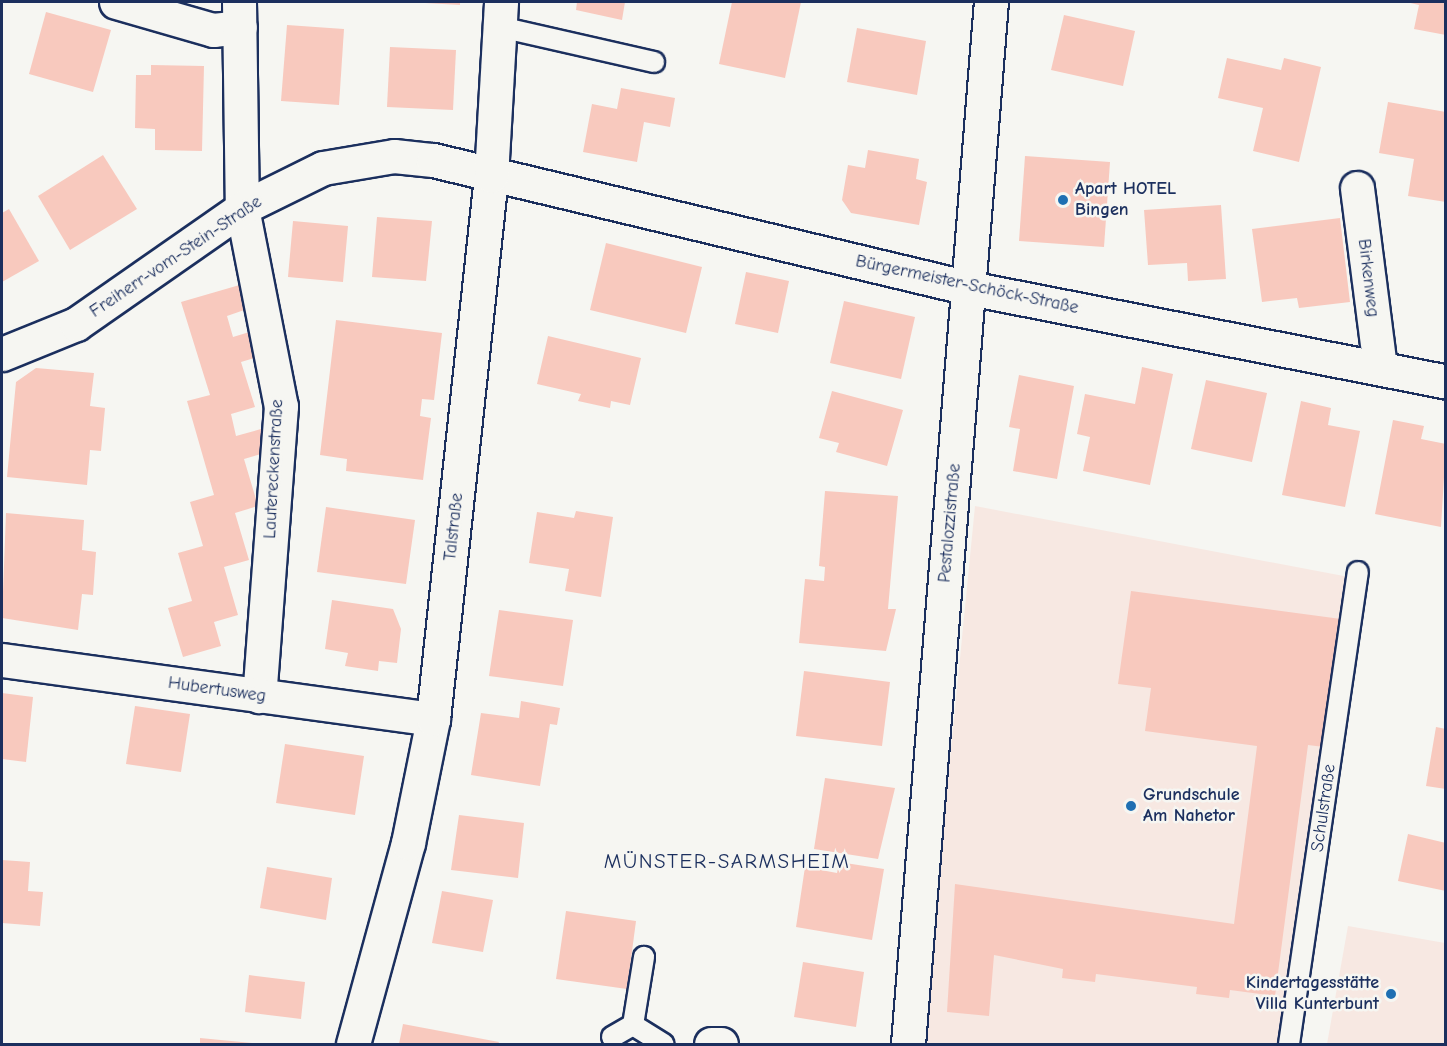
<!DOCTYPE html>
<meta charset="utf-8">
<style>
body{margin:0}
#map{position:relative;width:1447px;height:1046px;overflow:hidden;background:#f6f6f2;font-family:"Comic Neue",sans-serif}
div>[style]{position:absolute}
.built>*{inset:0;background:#f7e8e2}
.building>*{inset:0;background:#f8c9be}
.roads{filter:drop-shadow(2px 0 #1b2f5e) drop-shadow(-2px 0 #1b2f5e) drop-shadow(0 2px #1b2f5e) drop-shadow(0 -2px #1b2f5e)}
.service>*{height:20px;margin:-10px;padding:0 10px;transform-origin:10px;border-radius:10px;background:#f6f6f2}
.minor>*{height:33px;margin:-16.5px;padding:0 16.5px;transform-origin:16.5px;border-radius:16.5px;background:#f6f6f2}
.dots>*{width:16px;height:16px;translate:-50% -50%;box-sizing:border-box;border:3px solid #f6f6f2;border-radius:50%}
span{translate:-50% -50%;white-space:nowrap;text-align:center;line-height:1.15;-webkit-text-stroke:5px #f6f6f2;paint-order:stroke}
.poi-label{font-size:18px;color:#1b2f5e;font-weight:700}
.left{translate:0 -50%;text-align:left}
.right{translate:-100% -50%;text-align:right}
.street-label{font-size:18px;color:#1b2f5e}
.quarter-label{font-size:21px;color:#1b2f5e;letter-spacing:1.5px}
.frame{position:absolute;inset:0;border:3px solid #1b2f5e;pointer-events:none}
</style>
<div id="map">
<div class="built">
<div style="clip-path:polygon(975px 506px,1349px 577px,1284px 1044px,922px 1044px)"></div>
<div style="clip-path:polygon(1348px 926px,1445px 943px,1445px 1044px,1327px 1044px)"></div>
</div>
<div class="building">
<div style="clip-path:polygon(425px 2px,460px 2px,460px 5px,425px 3px)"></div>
<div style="clip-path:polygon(577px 2px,625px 2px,622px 20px,576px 10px)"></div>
<div style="clip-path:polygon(732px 2px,801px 2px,785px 78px,719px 64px)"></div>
<div style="clip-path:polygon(1446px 2px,1446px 35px,1414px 29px,1419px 5px,1406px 2px)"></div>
<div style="clip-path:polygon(46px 12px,111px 30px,93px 92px,29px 74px)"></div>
<div style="clip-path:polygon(1064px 15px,1135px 31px,1123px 86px,1051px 70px)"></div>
<div style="clip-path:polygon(287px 25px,344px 29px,339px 105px,281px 101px)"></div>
<div style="clip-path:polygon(857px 28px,926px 41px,917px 95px,847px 82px)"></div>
<div style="clip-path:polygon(390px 47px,456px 50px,453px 110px,387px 107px)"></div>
<div style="clip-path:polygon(1227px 58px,1281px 70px,1284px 58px,1321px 67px,1299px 162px,1253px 151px,1263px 108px,1218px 98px)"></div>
<div style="clip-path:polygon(151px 65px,204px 66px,202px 151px,155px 150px,155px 129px,135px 128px,136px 75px,151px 75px)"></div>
<div style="clip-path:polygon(621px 88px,675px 98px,670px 127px,644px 122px,637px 162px,583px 152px,592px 104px,617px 109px)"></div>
<div style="clip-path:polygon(1388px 102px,1446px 112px,1446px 202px,1408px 196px,1414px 159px,1379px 153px)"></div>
<div style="clip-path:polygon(868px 150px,919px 159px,916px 179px,927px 182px,919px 225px,851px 213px,842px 200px,848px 165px,865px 168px)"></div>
<div style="clip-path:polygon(103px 155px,137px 209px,70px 250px,38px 196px)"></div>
<div style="clip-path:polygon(1025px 156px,1110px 162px,1104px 247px,1019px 241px)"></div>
<div style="clip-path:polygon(1221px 205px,1226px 279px,1188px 281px,1187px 263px,1148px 265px,1144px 210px)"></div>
<div style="clip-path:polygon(9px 209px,39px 261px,2px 282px,2px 213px)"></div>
<div style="clip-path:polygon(377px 217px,432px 221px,426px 281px,372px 277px)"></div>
<div style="clip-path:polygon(1340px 218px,1350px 302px,1299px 308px,1297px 298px,1262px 302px,1252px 229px)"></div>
<div style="clip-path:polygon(293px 221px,348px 226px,343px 282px,288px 277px)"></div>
<div style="clip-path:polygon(606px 243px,702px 267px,686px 333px,590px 310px)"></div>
<div style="clip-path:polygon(746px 272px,789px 281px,778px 333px,735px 324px)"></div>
<div style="clip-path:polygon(243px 284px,250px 308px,227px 316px,233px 337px,256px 330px,264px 355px,241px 362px,255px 407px,231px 414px,236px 436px,261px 429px,268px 452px,244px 459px,258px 506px,235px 513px,249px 560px,224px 567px,238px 615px,214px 622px,221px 646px,183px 657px,168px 608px,192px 601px,178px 553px,203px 546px,190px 502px,214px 495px,187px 401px,210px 395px,181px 302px)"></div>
<div style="clip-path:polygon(844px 301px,915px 317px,901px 379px,830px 363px)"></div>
<div style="clip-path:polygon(336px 320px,442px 333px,434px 400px,422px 399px,420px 416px,431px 418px,423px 480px,346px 471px,347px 459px,320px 455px)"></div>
<div style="clip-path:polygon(548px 336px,641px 358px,630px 405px,611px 401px,610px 408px,578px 401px,581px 394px,537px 384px)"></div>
<div style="clip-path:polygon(1142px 367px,1173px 374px,1150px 485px,1083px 471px,1090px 437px,1077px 434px,1085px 394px,1135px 404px)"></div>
<div style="clip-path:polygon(36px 368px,94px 373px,90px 406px,105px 408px,101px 451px,90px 450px,87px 485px,7px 477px,16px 382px)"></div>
<div style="clip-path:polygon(1019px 375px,1074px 386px,1057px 479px,1013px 471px,1020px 429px,1009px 427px)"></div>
<div style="clip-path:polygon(1206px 380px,1267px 393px,1252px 462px,1191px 449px)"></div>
<div style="clip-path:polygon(832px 391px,903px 410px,887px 466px,836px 452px,839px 443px,819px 438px)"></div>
<div style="clip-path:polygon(1301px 401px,1331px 408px,1328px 425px,1360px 431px,1345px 507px,1282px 495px)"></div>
<div style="clip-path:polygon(1393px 420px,1424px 426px,1421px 439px,1446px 444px,1441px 527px,1375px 514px)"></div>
<div style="clip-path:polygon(825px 491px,898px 496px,888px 609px,896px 609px,886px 651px,799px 643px,805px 579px,824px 581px,825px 567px,819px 566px)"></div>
<div style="clip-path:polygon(326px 507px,415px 520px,406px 584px,317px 572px)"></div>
<div style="clip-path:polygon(576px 511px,613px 517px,601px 597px,565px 591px,569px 569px,529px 563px,537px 512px,574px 518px)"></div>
<div style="clip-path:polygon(6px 513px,84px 520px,82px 550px,96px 552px,93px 595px,82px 594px,78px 630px,2px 618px)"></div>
<div style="clip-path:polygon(1131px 591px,1341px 619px,1324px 747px,1308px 745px,1275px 996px,1230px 990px,1229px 998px,1196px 994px,1197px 987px,1096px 974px,1095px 982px,1062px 978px,1063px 969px,994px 955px,989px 1016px,947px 1012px,955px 884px,1234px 924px,1257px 746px,1145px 731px,1151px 688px,1118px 684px)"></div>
<div style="clip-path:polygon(332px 600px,393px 609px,401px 629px,397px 663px,379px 661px,378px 671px,345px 666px,348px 653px,325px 649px)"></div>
<div style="clip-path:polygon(499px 610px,573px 620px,563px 686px,489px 676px)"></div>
<div style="clip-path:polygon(804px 671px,890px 682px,882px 746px,796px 736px)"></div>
<div style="clip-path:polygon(2px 693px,33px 697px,26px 762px,2px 759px)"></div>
<div style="clip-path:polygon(521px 701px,560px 708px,557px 725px,550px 724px,540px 786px,471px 775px,481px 713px,519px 718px)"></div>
<div style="clip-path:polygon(135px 706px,190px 714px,181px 772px,126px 764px)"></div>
<div style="clip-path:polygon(1436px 727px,1446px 729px,1446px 789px,1426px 786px)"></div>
<div style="clip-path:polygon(285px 744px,364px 756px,355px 815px,276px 803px)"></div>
<div style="clip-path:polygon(825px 778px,895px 788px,878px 859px,814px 849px)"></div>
<div style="clip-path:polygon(459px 815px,524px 823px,518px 878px,451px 870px)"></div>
<div style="clip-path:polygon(1408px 834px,1446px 843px,1446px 891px,1398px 881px)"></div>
<div style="clip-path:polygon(2px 860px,30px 862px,28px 891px,43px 892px,40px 926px,2px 923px)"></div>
<div style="clip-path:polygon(839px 862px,884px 869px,872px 940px,796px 927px,805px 867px,837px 873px)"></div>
<div style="clip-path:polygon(267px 867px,332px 878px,326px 920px,260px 908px)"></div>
<div style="clip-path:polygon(442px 891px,493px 900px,483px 952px,432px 943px)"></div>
<div style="clip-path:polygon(566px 911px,636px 921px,627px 989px,556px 979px)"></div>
<div style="clip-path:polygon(803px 962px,864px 972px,856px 1027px,794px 1017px)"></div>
<div style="clip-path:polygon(249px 975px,305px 982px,301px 1019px,245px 1012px)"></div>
<div style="clip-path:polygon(403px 1024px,499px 1042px,498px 1044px,399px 1044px)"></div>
<div style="clip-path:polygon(200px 1038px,252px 1043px,252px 1044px,200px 1044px)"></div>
</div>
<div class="roads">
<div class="service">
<div style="left:500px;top:27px;width:158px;rotate:12.8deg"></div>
<div style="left:633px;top:1025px;width:69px;rotate:-80.8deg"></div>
<div style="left:612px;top:1037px;width:24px;rotate:-30deg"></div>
<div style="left:633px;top:1025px;width:36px;rotate:32deg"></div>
<div style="left:1289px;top:1044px;width:477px;rotate:-81.7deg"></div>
</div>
<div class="minor">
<div style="left:116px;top:2px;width:101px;rotate:16.1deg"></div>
<div style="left:213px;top:30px;width:27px;rotate:-6deg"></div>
<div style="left:239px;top:2px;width:206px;rotate:89.2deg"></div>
<div style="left:242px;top:208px;width:202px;rotate:78.9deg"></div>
<div style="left:281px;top:406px;width:291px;rotate:94.3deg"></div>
<div style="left:1357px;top:188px;width:181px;rotate:82.7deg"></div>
<div style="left:2px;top:354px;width:80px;rotate:-22.1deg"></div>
<div style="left:76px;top:324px;width:203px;rotate:-34.9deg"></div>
<div style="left:242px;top:208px;width:90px;rotate:-26.3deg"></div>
<div style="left:323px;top:168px;width:72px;rotate:-9.6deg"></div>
<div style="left:394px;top:156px;width:39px;rotate:6deg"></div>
<div style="left:433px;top:160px;width:551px;rotate:13.43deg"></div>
<div style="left:969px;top:288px;width:486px;rotate:11.1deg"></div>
<div style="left:2px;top:660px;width:435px;rotate:7.8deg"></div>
<div style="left:353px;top:1044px;width:208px;rotate:-74.7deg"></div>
<div style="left:408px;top:843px;width:126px;rotate:-78.6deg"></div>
<div style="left:433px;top:719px;width:546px;rotate:-83.9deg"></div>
<div style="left:491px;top:176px;width:174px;rotate:-86.7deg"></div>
<div style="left:711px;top:1044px;width:10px"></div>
<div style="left:908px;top:1044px;width:1045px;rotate:-85.45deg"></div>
</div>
</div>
<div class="dots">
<div style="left:1063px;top:200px;background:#1f6fb2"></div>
<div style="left:1131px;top:806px;background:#1f6fb2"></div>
<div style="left:1391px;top:994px;background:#1f6fb2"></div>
</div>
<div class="poi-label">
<span class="left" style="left:1075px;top:200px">Apart HOTEL<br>Bingen</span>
<span class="left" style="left:1143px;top:806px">Grundschule<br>Am Nahetor</span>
<span class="right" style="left:1379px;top:994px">Kindertagesstätte<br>Villa Kunterbunt</span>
</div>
<div class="street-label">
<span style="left:176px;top:257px;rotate:-34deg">Freiherr-vom-Stein-Straße</span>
<span style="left:1368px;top:278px;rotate:83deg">Birkenweg</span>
<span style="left:967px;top:285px;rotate:12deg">Bürgermeister-Schöck-Straße</span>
<span style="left:274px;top:469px;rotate:-87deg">Lautereckenstraße</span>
<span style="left:950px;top:523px;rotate:-85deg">Pestalozzistraße</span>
<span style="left:454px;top:527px;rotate:-84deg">Talstraße</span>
<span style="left:217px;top:690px;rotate:8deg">Hubertusweg</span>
<span style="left:1324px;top:808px;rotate:-82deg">Schulstraße</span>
</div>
<div class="quarter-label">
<span style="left:727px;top:861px">MÜNSTER-SARMSHEIM</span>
</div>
<div class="frame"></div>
</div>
